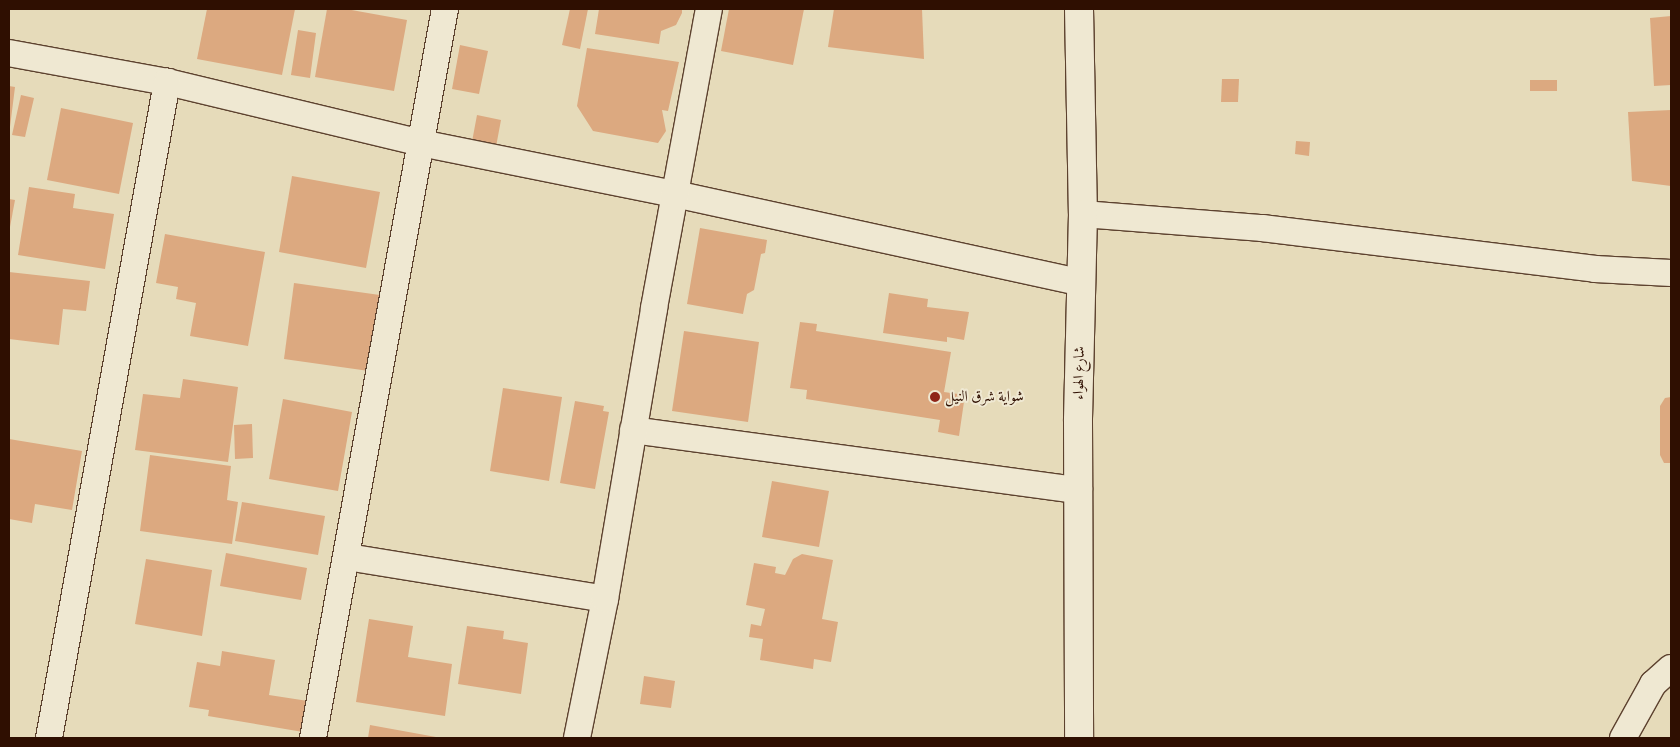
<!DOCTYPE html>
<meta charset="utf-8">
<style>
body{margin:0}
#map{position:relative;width:1680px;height:747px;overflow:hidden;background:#e6dbba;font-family:"IM FELL English",Amiri,serif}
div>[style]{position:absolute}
.building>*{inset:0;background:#dca980}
.roads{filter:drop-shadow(1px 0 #5d422f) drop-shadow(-1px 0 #5d422f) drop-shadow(0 1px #5d422f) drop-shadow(0 -1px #5d422f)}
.minor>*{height:26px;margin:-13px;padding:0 13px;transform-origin:13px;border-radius:13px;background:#efe8d2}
.tertiary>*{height:28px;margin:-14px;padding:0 14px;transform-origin:14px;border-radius:14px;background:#efe8d2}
.dots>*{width:14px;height:14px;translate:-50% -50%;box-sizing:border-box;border:2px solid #efe8d2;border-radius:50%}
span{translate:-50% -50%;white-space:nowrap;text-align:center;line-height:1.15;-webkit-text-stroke:4px #efe8d2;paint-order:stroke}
.street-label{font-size:15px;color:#2f0f01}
.poi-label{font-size:15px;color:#2f0f01}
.left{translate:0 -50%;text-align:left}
.frame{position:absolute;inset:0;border:10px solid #2f0f01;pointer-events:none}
</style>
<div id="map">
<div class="building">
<div style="clip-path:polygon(207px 9px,295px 9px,282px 75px,197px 59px)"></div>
<div style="clip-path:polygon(327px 9px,346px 9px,407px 20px,394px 91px,315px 77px)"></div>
<div style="clip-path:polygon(570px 9px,588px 9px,580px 49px,562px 45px)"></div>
<div style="clip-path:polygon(599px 9px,682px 9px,682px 13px,676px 25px,661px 31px,659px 44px,595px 34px)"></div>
<div style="clip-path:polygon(729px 9px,804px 9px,793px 65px,721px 51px)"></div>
<div style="clip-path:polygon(834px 9px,922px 9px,924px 59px,828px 47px)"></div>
<div style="clip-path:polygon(1671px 16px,1671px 85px,1654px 86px,1650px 18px)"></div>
<div style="clip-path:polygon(298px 30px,316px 33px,310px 78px,291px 75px)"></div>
<div style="clip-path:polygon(460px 45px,488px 51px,479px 94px,452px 89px)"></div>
<div style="clip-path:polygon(587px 48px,679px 62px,668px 111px,662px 110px,666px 131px,658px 143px,593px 131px,577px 106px)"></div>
<div style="clip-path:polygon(1222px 79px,1239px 79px,1238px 102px,1221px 102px)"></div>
<div style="clip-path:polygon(1530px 80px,1557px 80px,1557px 91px,1530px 91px)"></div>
<div style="clip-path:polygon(9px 86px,15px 87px,10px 127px,9px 127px)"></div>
<div style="clip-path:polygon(21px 95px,34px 98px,25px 137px,12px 135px)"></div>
<div style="clip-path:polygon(61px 108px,133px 123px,119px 194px,47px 180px)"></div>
<div style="clip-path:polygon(1671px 110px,1671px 186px,1632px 181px,1628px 112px)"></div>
<div style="clip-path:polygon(477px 115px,501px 120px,495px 152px,471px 147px)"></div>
<div style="clip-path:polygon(1296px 141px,1310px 142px,1309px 156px,1295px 154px)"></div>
<div style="clip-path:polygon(292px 176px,380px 192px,366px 268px,279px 252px)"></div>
<div style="clip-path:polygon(29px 187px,75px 194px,73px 208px,114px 214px,105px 269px,18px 255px)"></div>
<div style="clip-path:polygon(9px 199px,15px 200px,10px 227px,9px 227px)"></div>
<div style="clip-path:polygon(700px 228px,767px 240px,765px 253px,761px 254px,754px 290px,747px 294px,743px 314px,687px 304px)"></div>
<div style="clip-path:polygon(165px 234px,265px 252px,248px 346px,190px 336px,196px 303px,176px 299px,178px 287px,156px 283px)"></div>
<div style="clip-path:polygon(9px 272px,90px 281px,86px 311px,63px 309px,59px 345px,9px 339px)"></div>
<div style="clip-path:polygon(294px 283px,387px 296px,376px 372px,284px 359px)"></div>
<div style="clip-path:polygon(889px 293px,928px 299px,927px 307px,969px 312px,964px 340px,947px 337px,947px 342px,883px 333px)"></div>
<div style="clip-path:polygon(800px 322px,817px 324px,816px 331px,951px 352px,944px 392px,965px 395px,959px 436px,938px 432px,940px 420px,806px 399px,807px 390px,790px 388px)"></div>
<div style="clip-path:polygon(684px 331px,759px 342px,748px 422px,672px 411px)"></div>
<div style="clip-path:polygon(183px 379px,238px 387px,228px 462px,135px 450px,143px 394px,180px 398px)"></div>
<div style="clip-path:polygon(503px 388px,562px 397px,549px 481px,490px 471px)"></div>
<div style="clip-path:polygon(1671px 397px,1671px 463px,1664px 463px,1660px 455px,1660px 406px,1665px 398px)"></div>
<div style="clip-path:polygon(283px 399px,352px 412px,338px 491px,269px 479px)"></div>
<div style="clip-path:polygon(575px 401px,604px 406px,603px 411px,609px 412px,595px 489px,560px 483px)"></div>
<div style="clip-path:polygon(252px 424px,253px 458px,235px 459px,234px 425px)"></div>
<div style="clip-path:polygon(9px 439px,82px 451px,72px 510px,35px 504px,32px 523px,9px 519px)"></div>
<div style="clip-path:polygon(150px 455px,231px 466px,227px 500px,238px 502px,232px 544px,140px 531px)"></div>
<div style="clip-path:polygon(772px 481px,829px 491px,819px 547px,762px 537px)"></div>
<div style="clip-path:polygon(242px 502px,325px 516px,318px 555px,235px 541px)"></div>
<div style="clip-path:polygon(226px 553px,307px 568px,301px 600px,220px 586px)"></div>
<div style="clip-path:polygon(802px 554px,833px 560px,822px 619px,838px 622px,831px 662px,814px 659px,813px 669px,760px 660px,763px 639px,749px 637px,751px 624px,761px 626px,765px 609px,746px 605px,754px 563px,776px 567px,775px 573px,785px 575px,793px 559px)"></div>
<div style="clip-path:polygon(146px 559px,212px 570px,202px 636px,135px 624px)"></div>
<div style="clip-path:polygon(369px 619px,413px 626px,408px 657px,452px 664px,445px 716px,356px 702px)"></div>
<div style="clip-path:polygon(467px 626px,504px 631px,503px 639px,528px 643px,521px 694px,458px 684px)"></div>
<div style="clip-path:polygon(222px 651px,275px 660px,269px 695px,308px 701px,303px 732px,208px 716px,209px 710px,189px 707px,197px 662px,220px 666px)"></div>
<div style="clip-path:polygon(644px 676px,675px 681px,671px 708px,640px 704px)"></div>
<div style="clip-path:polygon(370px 725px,436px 737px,436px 738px,368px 738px)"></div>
</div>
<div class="roads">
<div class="minor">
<div style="left:9px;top:53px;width:161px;rotate:10.4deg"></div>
<div style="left:167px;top:82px;width:261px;rotate:13.5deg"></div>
<div style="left:421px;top:143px;width:259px;rotate:11.4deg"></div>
<div style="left:675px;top:194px;width:414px;rotate:12.3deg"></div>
<div style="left:1083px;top:214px;width:180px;rotate:4.5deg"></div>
<div style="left:1262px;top:228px;width:336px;rotate:7deg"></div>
<div style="left:1595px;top:269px;width:76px;rotate:3deg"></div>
<div style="left:633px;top:430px;width:450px;rotate:7.7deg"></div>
<div style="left:347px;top:557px;width:261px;rotate:9.2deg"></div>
<div style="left:49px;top:738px;width:667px;rotate:-79.8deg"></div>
<div style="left:313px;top:738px;width:741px;rotate:-79.74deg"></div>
<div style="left:577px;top:738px;width:142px;rotate:-78.6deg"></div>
<div style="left:605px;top:599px;width:295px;rotate:-80.4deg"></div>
<div style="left:654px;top:308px;width:304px;rotate:-79.6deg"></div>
<div style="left:1623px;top:738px;width:62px;rotate:-60.9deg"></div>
<div style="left:1653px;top:684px;width:24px;rotate:-42deg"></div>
</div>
<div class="tertiary">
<div style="left:1079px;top:9px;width:205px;rotate:88.9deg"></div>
<div style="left:1083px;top:214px;width:207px;rotate:91.4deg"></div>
<div style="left:1078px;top:421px;width:317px;rotate:89.8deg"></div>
</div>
</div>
<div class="dots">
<div style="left:935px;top:397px;background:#8f2418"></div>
</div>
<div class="street-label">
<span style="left:1079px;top:373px;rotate:-89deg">شارع الهواء</span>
</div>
<div class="poi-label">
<span class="left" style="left:945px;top:397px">شواية شرق النيل</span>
</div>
<div class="frame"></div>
</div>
